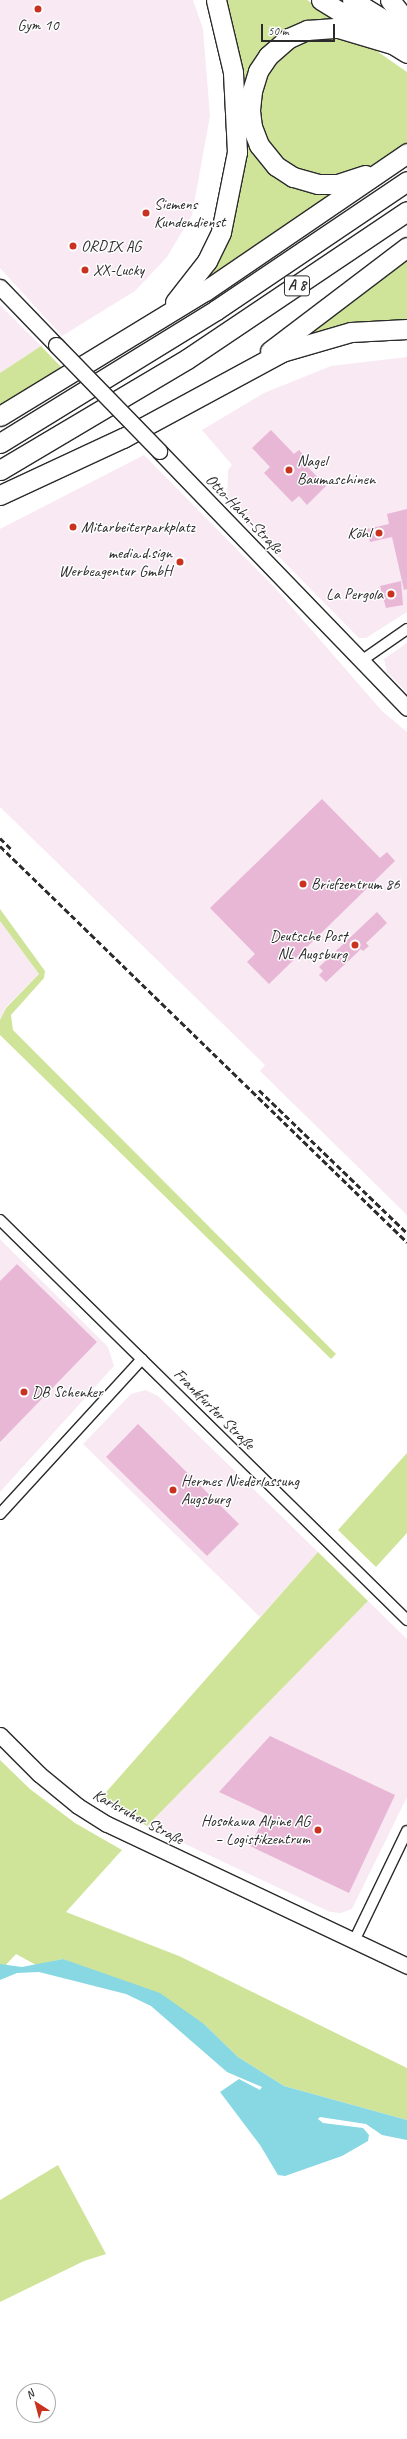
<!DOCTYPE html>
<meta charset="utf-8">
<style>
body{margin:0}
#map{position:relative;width:407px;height:2439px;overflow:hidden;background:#fff;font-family:Caveat,sans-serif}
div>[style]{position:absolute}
.built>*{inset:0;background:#f8e9f3}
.green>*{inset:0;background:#cfe499}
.water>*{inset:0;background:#87d8e2}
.building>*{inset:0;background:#e9b7d6}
.roads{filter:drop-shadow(1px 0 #2b2b2b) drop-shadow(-1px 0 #2b2b2b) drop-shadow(0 1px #2b2b2b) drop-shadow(0 -1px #2b2b2b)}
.street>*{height:10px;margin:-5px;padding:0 5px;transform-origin:5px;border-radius:5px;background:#fff}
.secondary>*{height:15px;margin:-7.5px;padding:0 7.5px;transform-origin:7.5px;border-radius:7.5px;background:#fff}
.highway>*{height:19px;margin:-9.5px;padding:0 9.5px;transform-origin:9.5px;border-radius:9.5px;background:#fff}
.rail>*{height:3px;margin-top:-1.5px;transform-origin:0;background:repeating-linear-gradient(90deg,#2b2b2b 0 6px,transparent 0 9px)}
.bridges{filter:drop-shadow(1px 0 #2b2b2b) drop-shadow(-1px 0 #2b2b2b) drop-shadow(0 1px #2b2b2b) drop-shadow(0 -1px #2b2b2b)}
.secondary-bridge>*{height:15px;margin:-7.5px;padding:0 7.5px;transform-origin:7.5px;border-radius:7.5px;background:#fff}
.dots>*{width:11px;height:11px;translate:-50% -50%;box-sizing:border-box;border:2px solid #fff;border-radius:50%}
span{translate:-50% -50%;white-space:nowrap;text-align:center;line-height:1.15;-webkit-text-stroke:3px #fff;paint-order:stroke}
.shield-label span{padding:1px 3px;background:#fff;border:1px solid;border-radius:3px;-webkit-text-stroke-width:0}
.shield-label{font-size:15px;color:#2b2b2b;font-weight:700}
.poi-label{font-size:16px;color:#2b2b2b}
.left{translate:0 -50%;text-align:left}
.right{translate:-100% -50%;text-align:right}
.street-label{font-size:16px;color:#2b2b2b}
.north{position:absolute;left:16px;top:2383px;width:40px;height:40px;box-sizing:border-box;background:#fff;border:1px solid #aaa;border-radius:50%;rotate:324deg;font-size:11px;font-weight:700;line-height:16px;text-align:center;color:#2b2b2b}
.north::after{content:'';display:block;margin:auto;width:14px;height:18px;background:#c8321e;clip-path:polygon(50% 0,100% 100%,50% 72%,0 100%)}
.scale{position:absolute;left:261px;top:24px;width:74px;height:18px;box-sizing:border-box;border:2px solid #2b2b2b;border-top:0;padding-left:5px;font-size:12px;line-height:14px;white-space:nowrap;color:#2b2b2b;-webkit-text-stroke:3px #fff;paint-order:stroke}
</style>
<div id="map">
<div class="built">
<div style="clip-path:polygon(0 0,193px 0,203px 29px,210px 116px,192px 215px,167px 257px,135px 291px,62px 336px,0 268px)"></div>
<div style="clip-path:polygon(0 305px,41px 346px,0 373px)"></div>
<div style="clip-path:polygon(407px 357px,407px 612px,366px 638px,359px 638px,227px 504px,228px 470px,232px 465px,202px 430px,264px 393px,331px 366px)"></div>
<div style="clip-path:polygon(144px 455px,276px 589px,382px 711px,407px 732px,407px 1215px,260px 1071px,265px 1065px,0 807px,0 529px)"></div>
<div style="clip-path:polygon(407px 643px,407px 693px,387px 672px,384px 659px)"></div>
<div style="clip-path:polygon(0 921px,39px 974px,6px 1007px,0 1020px)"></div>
<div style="clip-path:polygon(0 1239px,108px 1347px,114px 1366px,0 1492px)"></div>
<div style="clip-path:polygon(146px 1390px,158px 1396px,318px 1552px,260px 1617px,83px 1444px,131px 1394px)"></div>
<div style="clip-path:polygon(368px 1601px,407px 1639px,407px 1797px,352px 1909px,341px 1913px,330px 1912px,147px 1826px)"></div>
</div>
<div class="green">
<div style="clip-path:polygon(220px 0,307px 0,349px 26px,294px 29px,245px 93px,271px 168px,339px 190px,199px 284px,236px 198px)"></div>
<div style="clip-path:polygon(319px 35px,344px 36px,368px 45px,407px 72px,407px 145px,378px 165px,332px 184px,284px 169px,257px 128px,261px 79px,275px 58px,295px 42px)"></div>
<div style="clip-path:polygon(407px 259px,407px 325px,303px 339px)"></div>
<div style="clip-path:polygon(41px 346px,63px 369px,0 408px,0 373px)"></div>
<div style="clip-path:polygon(0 909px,45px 971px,44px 978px,11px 1015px,13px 1030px,336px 1354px,331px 1359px,0 1035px,0 1020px,6px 1008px,39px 974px,0 921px)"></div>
<div style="clip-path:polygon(407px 1453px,407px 1533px,376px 1567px,338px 1530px)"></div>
<div style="clip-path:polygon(318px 1552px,368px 1601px,147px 1826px,100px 1799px)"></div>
<div style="clip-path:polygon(0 1760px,30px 1789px,75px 1823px,122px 1850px,66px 1912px,179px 1956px,407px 2068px,407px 2120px,284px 2086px,238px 2057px,204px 2024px,63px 1959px,36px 1965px,16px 1954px,4px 1967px,0 1964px)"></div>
<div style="clip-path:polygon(58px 2165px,106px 2254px,84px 2261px,0 2302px,0 2200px)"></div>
</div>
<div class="water">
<div style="clip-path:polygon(63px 1959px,160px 1993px,204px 2024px,238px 2057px,284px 2086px,407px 2120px,407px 2140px,382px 2135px,366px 2124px,320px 2117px,318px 2119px,323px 2123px,363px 2128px,369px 2135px,368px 2141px,342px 2156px,285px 2176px,278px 2175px,260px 2145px,220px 2092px,239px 2079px,260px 2090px,262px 2087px,227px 2072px,151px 2006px,126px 1994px,39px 1972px,17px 1973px,0 1980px,0 1964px,22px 1967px)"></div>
</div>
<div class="building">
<div style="clip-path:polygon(271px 430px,294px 454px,299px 450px,309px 461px,305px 464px,326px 486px,307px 505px,299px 496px,292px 502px,264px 473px,270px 467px,252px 448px)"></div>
<div style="clip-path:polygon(407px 509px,407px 589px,404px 590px,392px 537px,370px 542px,367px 529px,389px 524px,387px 514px)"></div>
<div style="clip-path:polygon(401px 581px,403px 605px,386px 608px,380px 586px)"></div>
<div style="clip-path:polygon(322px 799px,380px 858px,387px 852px,395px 861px,269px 984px,247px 962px,255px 954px,210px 908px)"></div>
<div style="clip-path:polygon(377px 912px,387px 923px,366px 943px,369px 946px,363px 951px,361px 949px,326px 982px,319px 975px,323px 971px,319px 967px)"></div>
<div style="clip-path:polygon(17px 1264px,97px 1342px,0 1442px,0 1281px)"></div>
<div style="clip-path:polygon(138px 1424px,239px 1524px,207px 1556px,106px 1457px)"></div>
<div style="clip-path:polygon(270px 1736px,395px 1795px,349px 1893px,250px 1846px,266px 1814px,219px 1792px)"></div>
</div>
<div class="roads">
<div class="street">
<div style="left:361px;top:661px;width:56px;rotate:-34.8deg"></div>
<div style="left:0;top:1220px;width:571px;rotate:44.5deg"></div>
<div style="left:0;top:1514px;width:210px;rotate:-47.5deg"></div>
<div style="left:354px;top:1941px;width:122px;rotate:-64.3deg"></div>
</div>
<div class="secondary">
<div style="left:0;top:287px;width:81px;rotate:46deg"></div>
<div style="left:159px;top:451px;width:357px;rotate:46deg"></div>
<div style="left:0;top:1735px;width:55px;rotate:45deg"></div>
<div style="left:39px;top:1774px;width:50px;rotate:39.4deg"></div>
<div style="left:78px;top:1806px;width:34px;rotate:32deg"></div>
<div style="left:107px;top:1824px;width:332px;rotate:25.3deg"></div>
</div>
<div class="highway">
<div style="left:321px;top:0;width:101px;rotate:31.6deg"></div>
<div style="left:352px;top:0;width:65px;rotate:31.7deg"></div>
<div style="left:390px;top:0;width:28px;rotate:52deg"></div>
<div style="left:365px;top:175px;width:29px;rotate:162deg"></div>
<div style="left:337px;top:184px;width:19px;rotate:180deg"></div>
<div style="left:318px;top:184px;width:26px;rotate:-164deg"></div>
<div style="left:293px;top:177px;width:20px;rotate:-147deg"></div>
<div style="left:276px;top:166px;width:27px;rotate:-129deg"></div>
<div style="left:259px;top:145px;width:19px;rotate:-111deg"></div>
<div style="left:252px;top:127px;width:17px;rotate:-97deg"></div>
<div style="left:250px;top:110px;width:19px;rotate:-84deg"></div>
<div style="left:252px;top:91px;width:21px;rotate:-73deg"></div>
<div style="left:258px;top:71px;width:18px;rotate:-56deg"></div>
<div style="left:268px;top:56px;width:28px;rotate:-41deg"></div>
<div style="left:289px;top:38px;width:20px;rotate:-24deg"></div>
<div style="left:307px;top:30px;width:31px;rotate:-4deg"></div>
<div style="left:338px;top:28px;width:56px;rotate:16.5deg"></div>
<div style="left:175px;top:302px;width:52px;rotate:-52deg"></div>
<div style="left:207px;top:261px;width:32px;rotate:-64deg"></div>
<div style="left:221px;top:232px;width:82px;rotate:-78.7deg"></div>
<div style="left:237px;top:152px;width:80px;rotate:-92.9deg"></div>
<div style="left:233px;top:72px;width:74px;rotate:-103.3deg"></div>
<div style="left:270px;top:351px;width:172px;rotate:-37.2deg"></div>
<div style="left:0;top:416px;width:240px;rotate:-31.4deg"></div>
<div style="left:205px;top:291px;width:245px;rotate:-34.3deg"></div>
<div style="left:0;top:443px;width:254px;rotate:-31.6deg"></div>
<div style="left:216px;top:310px;width:230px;rotate:-34deg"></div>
<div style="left:0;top:470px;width:217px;rotate:-30.7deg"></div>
<div style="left:187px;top:359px;width:265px;rotate:-33.9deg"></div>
<div style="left:0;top:495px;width:136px;rotate:-24.9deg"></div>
<div style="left:123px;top:438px;width:181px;rotate:-28.4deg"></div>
<div style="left:282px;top:352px;width:72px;rotate:-16.2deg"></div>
<div style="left:351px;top:332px;width:56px;rotate:-3.1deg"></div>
</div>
</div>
<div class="rail">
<div style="left:0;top:838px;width:16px;rotate:45deg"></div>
<div style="left:0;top:846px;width:568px;rotate:44.22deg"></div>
<div style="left:259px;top:1090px;width:206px;rotate:44deg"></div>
</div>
<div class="bridges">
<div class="secondary-bridge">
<div style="left:56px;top:345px;width:148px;rotate:45.8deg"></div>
</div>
</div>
<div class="dots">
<div style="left:38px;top:9px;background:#c8321e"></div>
<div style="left:146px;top:213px;background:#c8321e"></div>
<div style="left:73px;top:246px;background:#c8321e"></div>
<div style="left:85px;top:270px;background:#c8321e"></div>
<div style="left:289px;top:470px;background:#c8321e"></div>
<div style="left:73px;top:527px;background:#c8321e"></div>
<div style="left:379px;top:533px;background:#c8321e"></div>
<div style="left:180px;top:562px;background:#c8321e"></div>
<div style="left:391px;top:594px;background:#c8321e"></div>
<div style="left:303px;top:884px;background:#c8321e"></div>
<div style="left:355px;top:945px;background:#c8321e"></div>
<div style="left:24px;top:1392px;background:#c8321e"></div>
<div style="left:173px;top:1490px;background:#c8321e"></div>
<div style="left:318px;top:1830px;background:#c8321e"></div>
</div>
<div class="shield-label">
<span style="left:297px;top:286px">A 8</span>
</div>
<div class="poi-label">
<span style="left:38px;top:25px">Gym 10</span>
<span class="left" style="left:154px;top:213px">Siemens<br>Kundendienst</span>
<span class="left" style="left:81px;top:246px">ORDIX AG</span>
<span class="left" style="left:93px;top:270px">XX-Lucky</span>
<span class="left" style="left:297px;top:470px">Nagel<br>Baumaschinen</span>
<span class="left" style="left:81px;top:527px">Mitarbeiterparkplatz</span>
<span class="right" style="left:371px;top:533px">Köhl</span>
<span class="right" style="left:172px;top:562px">media.d.sign<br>Werbeagentur GmbH</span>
<span class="right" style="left:383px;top:594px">La Pergola</span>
<span class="left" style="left:311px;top:884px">Briefzentrum 86</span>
<span class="right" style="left:347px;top:945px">Deutsche Post<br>NL Augsburg</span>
<span class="left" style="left:32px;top:1392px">DB Schenker</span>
<span class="left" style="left:181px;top:1490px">Hermes Niederlassung<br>Augsburg</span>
<span class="right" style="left:310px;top:1830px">Hosokawa Alpine AG<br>– Logistikzentrum</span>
</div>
<div class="street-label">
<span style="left:244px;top:514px;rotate:46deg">Otto-Hahn-Straße</span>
<span style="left:214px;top:1409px;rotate:45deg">Frankfurter Straße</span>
<span style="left:138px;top:1817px;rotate:28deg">Karlsruher Straße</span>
</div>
<div class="north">N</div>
<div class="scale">50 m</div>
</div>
